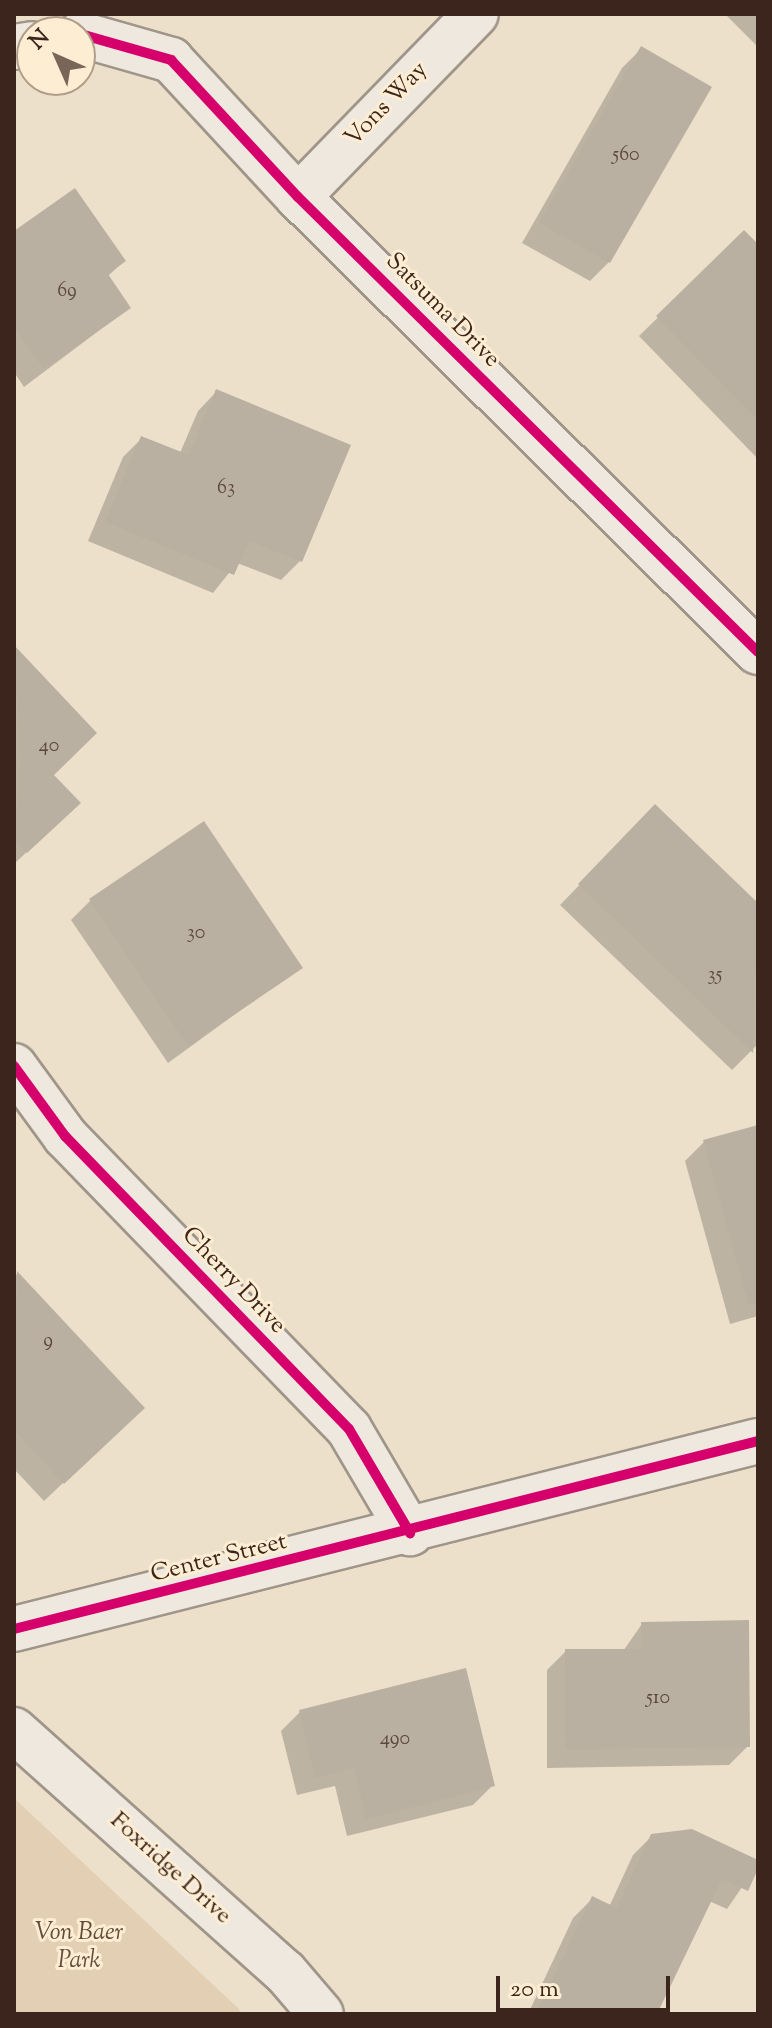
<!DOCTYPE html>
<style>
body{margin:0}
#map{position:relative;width:772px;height:2028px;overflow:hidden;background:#ede0cb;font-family:"Sorts Mill Goudy",serif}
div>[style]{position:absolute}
.green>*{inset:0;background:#e3d0b4}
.shadow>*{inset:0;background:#0003}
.building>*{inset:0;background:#bab0a1}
.roads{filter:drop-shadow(2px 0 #9f9588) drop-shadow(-2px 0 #9f9588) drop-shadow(0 2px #9f9588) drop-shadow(0 -2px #9f9588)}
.minor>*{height:44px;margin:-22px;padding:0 22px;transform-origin:22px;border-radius:22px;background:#efe8de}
.tertiary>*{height:44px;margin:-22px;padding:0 22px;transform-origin:22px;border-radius:22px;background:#efe8de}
.cycleway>*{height:10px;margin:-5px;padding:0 5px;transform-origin:5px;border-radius:5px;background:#d6006c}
span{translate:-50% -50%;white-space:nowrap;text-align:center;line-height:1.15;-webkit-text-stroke:6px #fdedd3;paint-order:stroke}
.number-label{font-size:20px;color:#5c483d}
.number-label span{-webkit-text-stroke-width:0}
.street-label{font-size:24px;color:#3c251c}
.park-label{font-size:24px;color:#644c3d;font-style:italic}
.frame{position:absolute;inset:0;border:16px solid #3c251c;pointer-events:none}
.north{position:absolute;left:16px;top:16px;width:80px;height:80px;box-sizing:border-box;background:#fdedd3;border:2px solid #b09d8a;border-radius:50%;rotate:315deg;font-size:22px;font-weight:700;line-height:32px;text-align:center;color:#3c251c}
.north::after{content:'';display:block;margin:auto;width:28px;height:36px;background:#7a6659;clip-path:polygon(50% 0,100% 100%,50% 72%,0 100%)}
.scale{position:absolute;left:496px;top:1976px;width:174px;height:36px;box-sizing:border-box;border:4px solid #3c251c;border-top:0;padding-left:10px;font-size:24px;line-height:28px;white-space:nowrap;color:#3c251c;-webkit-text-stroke:6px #fdedd3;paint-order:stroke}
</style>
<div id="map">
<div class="green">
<div style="clip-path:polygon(14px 1798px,239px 2009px,241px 2014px,14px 2014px)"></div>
</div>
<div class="shadow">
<div style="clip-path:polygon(725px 14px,758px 14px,758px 47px)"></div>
<div style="clip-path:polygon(641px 49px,709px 87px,609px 262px,590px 281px,522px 243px,622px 68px)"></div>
<div style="clip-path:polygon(744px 233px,758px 247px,758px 459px,639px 336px)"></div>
<div style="clip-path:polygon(14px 234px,124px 261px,107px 277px,129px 308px,24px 387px,14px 372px)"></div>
<div style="clip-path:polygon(217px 391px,348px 446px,300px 561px,281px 580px,237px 563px,213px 593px,88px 541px,123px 457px,142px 438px,180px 453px,198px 411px)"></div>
<div style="clip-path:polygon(14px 648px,95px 733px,51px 775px,59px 822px,14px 864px)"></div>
<div style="clip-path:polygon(655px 807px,758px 906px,758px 1044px,732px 1070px,560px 905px)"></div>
<div style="clip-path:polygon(90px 901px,300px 967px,168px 1063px,71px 920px)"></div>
<div style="clip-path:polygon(758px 1127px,758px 1316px,730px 1324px,685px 1161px,704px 1142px)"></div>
<div style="clip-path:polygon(16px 1274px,142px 1408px,44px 1501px,14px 1469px)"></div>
<div style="clip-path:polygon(642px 1624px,748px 1746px,729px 1765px,547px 1768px,547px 1670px,566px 1651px,623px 1651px)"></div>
<div style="clip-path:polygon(300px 1712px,492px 1786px,473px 1805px,347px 1836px,335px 1786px,297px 1795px,281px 1731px)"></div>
<div style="clip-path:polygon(652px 1836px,758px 1864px,727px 1909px,709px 1901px,655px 2014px,528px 2014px,573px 1918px,592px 1899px,609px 1907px,633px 1855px)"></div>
</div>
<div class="building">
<div style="clip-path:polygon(641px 46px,712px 87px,610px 263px,539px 223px)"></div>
<div style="clip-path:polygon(75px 188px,126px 261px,108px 274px,131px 308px,44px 369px,14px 327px,14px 231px)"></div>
<div style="clip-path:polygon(744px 230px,758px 244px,758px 421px,656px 316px)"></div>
<div style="clip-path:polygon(216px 389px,351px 445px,302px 562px,249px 541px,234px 575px,105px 522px,141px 436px,189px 455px)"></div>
<div style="clip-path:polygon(14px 645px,97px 733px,54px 775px,81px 803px,27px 853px,14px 840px,20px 765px)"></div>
<div style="clip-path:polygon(655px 804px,758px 903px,753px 1053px,578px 884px)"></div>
<div style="clip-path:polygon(204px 821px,303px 968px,188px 1046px,89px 899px)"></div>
<div style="clip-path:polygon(758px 1125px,758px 1303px,749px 1306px,703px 1140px)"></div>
<div style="clip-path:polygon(17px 1271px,145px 1408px,64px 1484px,14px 1430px)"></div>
<div style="clip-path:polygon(749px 1620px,750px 1747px,566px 1749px,565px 1649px,642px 1649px,641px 1622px)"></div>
<div style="clip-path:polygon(466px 1668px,495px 1786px,366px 1819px,354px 1768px,315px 1778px,299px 1710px)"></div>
<div style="clip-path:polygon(692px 1829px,758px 1860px,758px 1869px,748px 1891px,722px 1879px,657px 2014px,536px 2014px,592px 1896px,617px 1908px,651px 1834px)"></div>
</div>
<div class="roads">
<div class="minor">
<div style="left:80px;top:34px;width:95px;rotate:15.9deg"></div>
<div style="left:171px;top:60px;width:187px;rotate:47.2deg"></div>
<div style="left:298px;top:197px;width:647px;rotate:44.69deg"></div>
<div style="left:14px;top:47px;width:18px;rotate:-9deg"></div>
<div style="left:298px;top:197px;width:255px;rotate:-45.8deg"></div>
<div style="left:14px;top:1066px;width:87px;rotate:53.9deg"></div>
<div style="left:65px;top:1136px;width:408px;rotate:45.9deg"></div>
<div style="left:349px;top:1429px;width:121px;rotate:59.6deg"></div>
<div style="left:14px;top:1730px;width:363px;rotate:41.8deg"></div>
<div style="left:285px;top:1972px;width:55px;rotate:49.4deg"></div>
</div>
<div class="tertiary">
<div style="left:14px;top:1629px;width:767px;rotate:-14.18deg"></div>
</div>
</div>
<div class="cycleway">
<div style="left:80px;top:34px;width:95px;rotate:15.9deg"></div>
<div style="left:171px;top:60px;width:187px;rotate:47.2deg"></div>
<div style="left:298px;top:197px;width:647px;rotate:44.69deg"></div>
<div style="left:14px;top:1066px;width:87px;rotate:53.9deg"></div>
<div style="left:65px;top:1136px;width:408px;rotate:45.9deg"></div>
<div style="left:349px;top:1429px;width:121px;rotate:59.6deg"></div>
<div style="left:14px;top:1629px;width:767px;rotate:-14.18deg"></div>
</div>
<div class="number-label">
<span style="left:626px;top:155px">560</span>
<span style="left:67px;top:291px">69</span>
<span style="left:226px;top:488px">63</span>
<span style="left:49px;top:746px">40</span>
<span style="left:196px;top:933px">30</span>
<span style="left:715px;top:975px">35</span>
<span style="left:48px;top:1341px">9</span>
<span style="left:658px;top:1698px">510</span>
<span style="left:395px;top:1739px">490</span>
</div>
<div class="street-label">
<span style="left:387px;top:105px;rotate:-46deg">Vons Way</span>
<span style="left:442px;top:311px;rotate:45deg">Satsuma Drive</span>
<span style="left:233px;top:1281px;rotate:46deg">Cherry Drive</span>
<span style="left:219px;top:1559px;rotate:-14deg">Center Street</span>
<span style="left:170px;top:1869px;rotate:42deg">Foxridge Drive</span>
</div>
<div class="park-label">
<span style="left:79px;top:1948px">Von Baer<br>Park</span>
</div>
<div class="frame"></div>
<div class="north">N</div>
<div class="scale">20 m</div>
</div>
